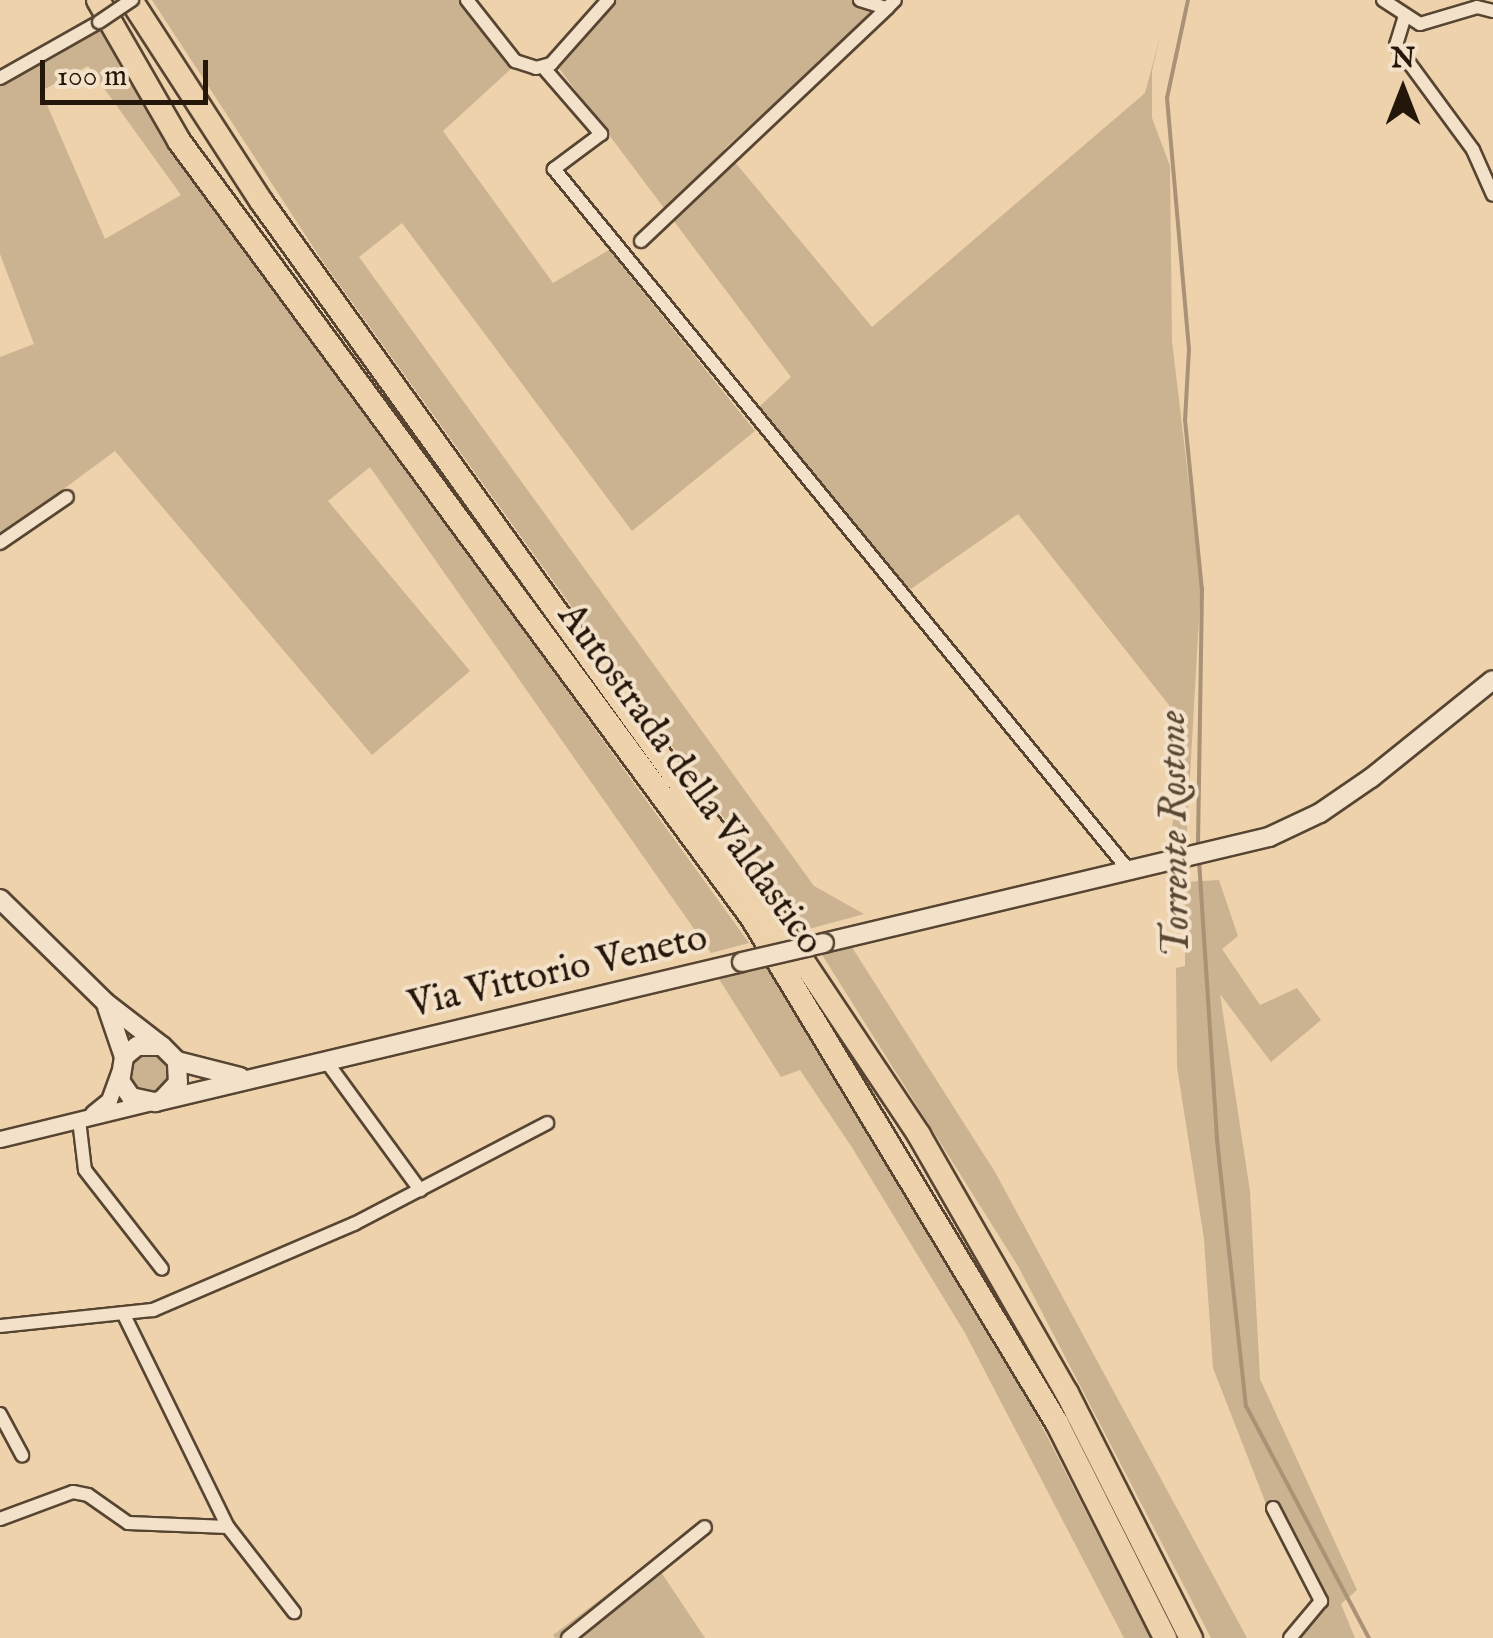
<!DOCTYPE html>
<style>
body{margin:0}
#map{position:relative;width:1493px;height:1638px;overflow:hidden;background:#edd2ac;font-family:"IM FELL English",serif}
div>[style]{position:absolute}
.green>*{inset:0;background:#cbb290}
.stream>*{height:4px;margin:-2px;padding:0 2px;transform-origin:2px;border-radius:2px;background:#a99275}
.roads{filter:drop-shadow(2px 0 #574532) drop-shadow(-2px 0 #574532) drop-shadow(0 2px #574532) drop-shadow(0 -2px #574532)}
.minor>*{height:12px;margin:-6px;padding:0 6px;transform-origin:6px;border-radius:6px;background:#f3e2c9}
.tertiary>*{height:15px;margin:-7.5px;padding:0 7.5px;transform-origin:7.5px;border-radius:7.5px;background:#f3e2c9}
.secondary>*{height:18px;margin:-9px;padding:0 9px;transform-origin:9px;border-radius:9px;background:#f3e2c9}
.motorway>*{height:22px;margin:-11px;padding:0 11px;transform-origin:11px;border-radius:11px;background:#edd2ac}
.bridges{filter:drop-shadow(2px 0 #574532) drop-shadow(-2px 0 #574532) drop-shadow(0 2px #574532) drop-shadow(0 -2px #574532)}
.minor-bridge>*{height:12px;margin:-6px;padding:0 6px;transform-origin:6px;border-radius:6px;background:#f3e2c9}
.secondary-bridge>*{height:18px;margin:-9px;padding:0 9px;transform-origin:9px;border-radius:9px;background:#f3e2c9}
span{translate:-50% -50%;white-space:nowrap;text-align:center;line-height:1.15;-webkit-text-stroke:8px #f3e2c9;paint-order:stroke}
.street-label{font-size:38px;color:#25160a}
.water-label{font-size:40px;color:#5a4835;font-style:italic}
.north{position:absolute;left:1353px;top:40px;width:100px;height:100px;-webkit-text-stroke:8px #f3e2c9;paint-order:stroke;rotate:0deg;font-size:28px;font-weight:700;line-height:40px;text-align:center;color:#25160a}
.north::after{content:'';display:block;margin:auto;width:35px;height:45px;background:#25160a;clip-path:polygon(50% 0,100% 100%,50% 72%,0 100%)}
.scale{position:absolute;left:40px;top:60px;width:168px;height:45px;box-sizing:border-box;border:5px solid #25160a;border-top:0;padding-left:12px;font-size:30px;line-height:35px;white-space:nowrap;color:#25160a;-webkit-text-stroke:8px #f3e2c9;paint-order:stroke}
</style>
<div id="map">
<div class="green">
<div style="clip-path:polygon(152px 0,459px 0,514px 66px,443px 131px,553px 283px,609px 250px,755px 431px,632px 531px,402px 223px,359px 257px,814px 886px,864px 914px,805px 930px,323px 262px)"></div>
<div style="clip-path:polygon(614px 0,890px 0,724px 149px,872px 327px,1145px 93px,1161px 33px,1152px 71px,1152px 118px,1170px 166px,1172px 341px,1201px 585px,1186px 844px,1171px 847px,1180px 719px,1018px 514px,908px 591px,758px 408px,791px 377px,558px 67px)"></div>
<div style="clip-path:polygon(evenodd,103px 21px,330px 362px,749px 943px,711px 953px,370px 467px,328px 501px,470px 671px,372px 755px,115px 451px,0 536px,0 357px,34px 344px,0 254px,0 81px,103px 21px,88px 66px,181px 195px,105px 239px,41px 91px,88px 66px)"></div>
<div style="clip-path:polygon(1219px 880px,1238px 936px,1222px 949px,1260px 1005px,1297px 988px,1321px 1020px,1271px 1062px,1220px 994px,1250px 1191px,1260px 1379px,1357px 1590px,1341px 1604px,1355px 1638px,1285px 1638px,1319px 1589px,1268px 1509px,1213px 1368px,1204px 1239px,1177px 1067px,1176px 968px,1185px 966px,1185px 882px)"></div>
<div style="clip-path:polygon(848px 941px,995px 1172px,1247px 1638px,1211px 1638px,1018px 1266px,819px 950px)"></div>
<div style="clip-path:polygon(764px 964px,987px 1320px,1151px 1638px,1124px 1638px,965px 1333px,853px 1149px,800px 1070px,781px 1077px,717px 976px)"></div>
<div style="clip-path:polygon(165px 1054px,174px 1076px,156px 1096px,134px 1092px,125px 1072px,133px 1055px)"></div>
<div style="clip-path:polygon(653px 1560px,705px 1638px,555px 1638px,553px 1635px)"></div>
</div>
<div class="stream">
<div style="left:1188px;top:0;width:100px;rotate:102.1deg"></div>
<div style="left:1167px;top:98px;width:252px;rotate:85deg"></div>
<div style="left:1189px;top:349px;width:71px;rotate:93.2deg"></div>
<div style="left:1185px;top:420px;width:170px;rotate:84.3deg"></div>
<div style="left:1202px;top:589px;width:257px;rotate:90.9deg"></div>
<div style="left:1199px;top:860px;width:281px;rotate:86.3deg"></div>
<div style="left:1217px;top:1140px;width:268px;rotate:83.8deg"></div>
<div style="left:1246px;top:1406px;width:263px;rotate:62.1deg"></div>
</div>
<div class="roads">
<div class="minor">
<div style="left:467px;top:0;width:78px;rotate:51.8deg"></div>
<div style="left:515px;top:61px;width:22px;rotate:18deg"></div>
<div style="left:536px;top:68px;width:16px;rotate:-15deg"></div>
<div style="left:551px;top:64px;width:86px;rotate:-48.3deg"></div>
<div style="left:860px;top:0;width:28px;rotate:17deg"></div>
<div style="left:887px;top:8px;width:11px;rotate:-45deg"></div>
<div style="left:1383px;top:0;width:44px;rotate:33deg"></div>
<div style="left:1420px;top:24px;width:59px;rotate:-16.6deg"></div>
<div style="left:1477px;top:7px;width:16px;rotate:14deg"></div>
<div style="left:1404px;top:19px;width:27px;rotate:107deg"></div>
<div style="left:1396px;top:45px;width:130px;rotate:53.7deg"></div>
<div style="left:1473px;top:150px;width:49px;rotate:66deg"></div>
<div style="left:543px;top:67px;width:89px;rotate:49.1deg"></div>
<div style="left:601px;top:134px;width:59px;rotate:143.3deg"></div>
<div style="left:554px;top:169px;width:910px;rotate:50.66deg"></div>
<div style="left:0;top:78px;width:114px;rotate:-29.5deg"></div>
<div style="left:641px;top:241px;width:339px;rotate:-43.4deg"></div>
<div style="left:0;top:543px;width:81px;rotate:-34.5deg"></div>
<div style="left:326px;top:1061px;width:160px;rotate:53.9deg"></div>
<div style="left:79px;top:1120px;width:50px;rotate:83.2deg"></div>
<div style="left:85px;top:1170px;width:125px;rotate:52.1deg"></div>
<div style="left:125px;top:1317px;width:234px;rotate:63.9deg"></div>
<div style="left:0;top:1326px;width:154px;rotate:-6deg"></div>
<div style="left:153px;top:1310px;width:219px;rotate:-23.2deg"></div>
<div style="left:354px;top:1224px;width:218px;rotate:-27.6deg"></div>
<div style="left:0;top:1414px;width:47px;rotate:61.8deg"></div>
<div style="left:1273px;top:1508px;width:105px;rotate:62.7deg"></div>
<div style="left:1321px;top:1601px;width:48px;rotate:130deg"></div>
<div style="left:0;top:1519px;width:78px;rotate:-20.3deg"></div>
<div style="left:73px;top:1492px;width:15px;rotate:11deg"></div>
<div style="left:88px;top:1495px;width:49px;rotate:35deg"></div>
<div style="left:128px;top:1523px;width:100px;rotate:2.3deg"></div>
<div style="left:228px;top:1527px;width:108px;rotate:52.2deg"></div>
<div style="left:568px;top:1638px;width:176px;rotate:-39deg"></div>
</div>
<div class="tertiary">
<div style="left:93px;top:1113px;width:21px;rotate:-39deg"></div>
<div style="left:109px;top:1100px;width:30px;rotate:-70deg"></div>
<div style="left:0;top:1139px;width:152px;rotate:-13.7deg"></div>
</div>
<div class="secondary">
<div style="left:0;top:899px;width:147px;rotate:44.4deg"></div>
<div style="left:105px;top:1002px;width:72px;rotate:37.7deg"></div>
<div style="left:824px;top:943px;width:457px;rotate:-13.4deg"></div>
<div style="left:1269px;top:837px;width:56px;rotate:-25.2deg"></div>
<div style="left:1320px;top:813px;width:62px;rotate:-34.5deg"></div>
<div style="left:1371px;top:778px;width:156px;rotate:-38.8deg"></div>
<div style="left:107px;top:1007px;width:53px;rotate:71.2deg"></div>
<div style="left:177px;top:1061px;width:65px;rotate:14.3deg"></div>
<div style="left:162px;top:1100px;width:23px;rotate:-47deg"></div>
<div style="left:178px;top:1083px;width:22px;rotate:-93deg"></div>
<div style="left:177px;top:1061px;width:21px;rotate:-135deg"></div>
<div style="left:162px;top:1046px;width:25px;rotate:180deg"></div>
<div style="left:137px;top:1046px;width:17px;rotate:140deg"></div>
<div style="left:124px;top:1057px;width:24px;rotate:99deg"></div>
<div style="left:120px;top:1081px;width:19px;rotate:55deg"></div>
<div style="left:131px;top:1097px;width:25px;rotate:12deg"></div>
<div style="left:155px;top:1102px;width:603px;rotate:-13.41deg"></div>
</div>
<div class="motorway">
<div style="left:98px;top:0;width:163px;rotate:60.1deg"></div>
<div style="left:179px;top:141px;width:965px;rotate:53.59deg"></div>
<div style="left:752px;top:918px;width:590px;rotate:58.87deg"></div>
<div style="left:1057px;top:1423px;width:241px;rotate:63.3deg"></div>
<div style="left:131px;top:0;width:239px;rotate:57.1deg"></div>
<div style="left:261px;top:201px;width:822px;rotate:54.26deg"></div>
<div style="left:741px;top:868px;width:321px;rotate:56.3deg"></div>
<div style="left:919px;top:1135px;width:297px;rotate:60.2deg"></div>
<div style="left:1067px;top:1393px;width:275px;rotate:63.2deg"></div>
</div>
</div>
<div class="bridges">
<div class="minor-bridge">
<div style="left:99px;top:22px;width:40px;rotate:-34deg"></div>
</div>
<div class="secondary-bridge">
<div style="left:742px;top:962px;width:84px;rotate:-13deg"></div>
</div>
</div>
<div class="street-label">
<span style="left:689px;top:780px;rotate:54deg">Autostrada della Valdastico</span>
<span style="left:558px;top:973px;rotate:-13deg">Via Vittorio Veneto</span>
</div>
<div class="water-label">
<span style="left:1176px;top:834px;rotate:-91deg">Torrente Rostone</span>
</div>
<div class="north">N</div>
<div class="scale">100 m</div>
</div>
